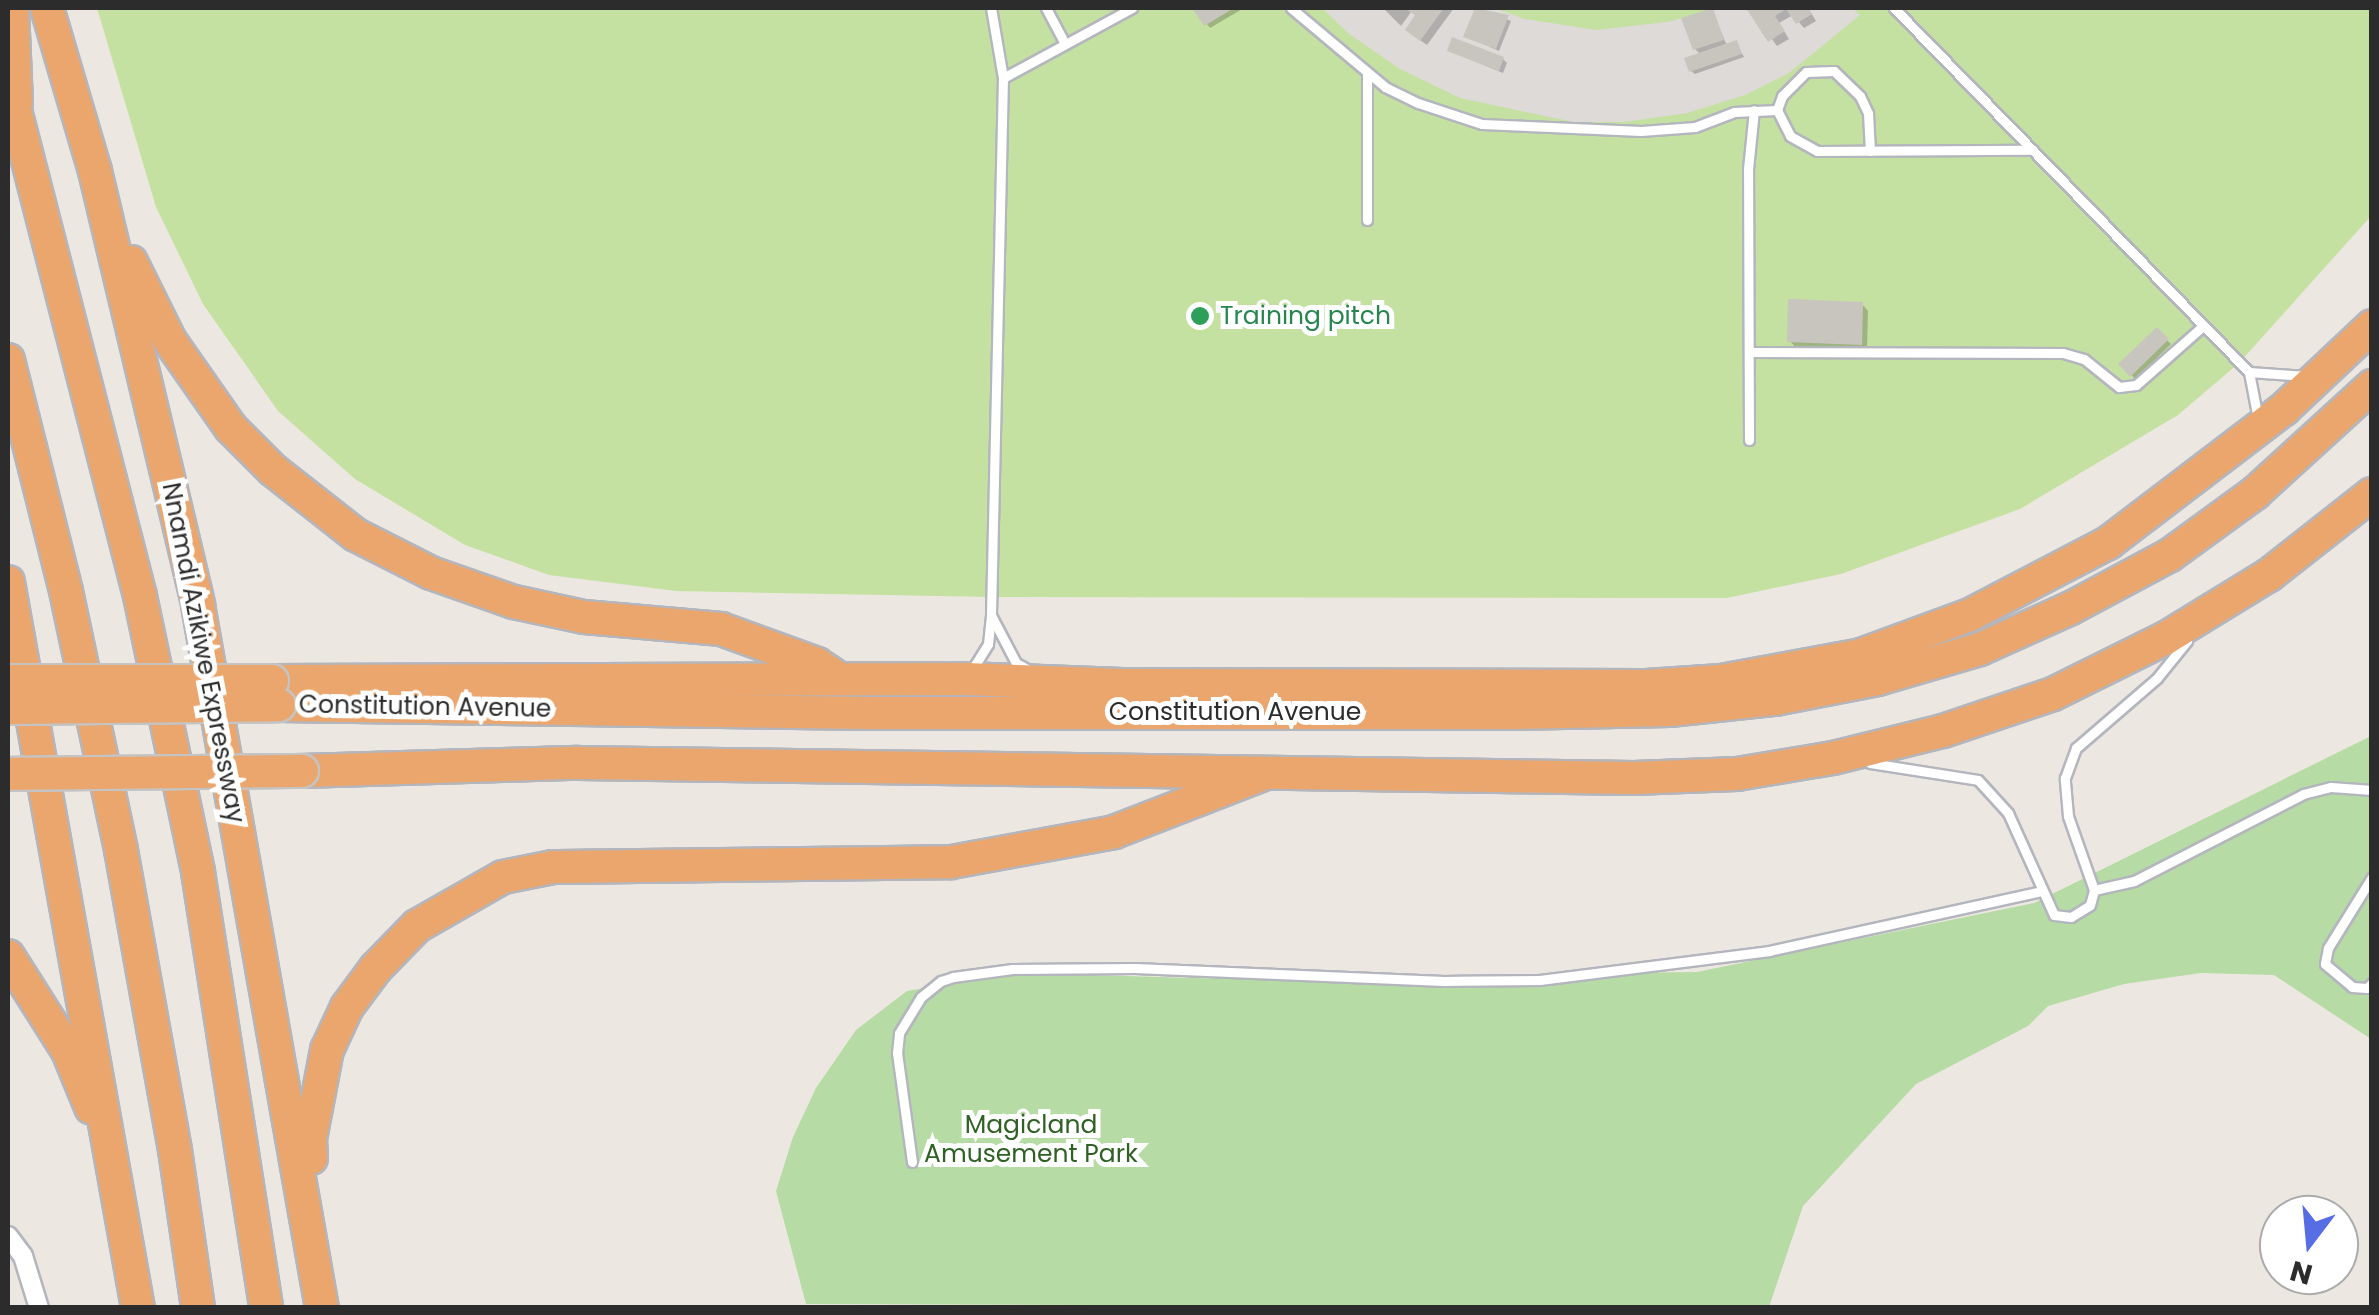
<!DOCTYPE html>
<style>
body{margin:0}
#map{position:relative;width:2379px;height:1315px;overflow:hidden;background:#ece7e0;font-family:Poppins,sans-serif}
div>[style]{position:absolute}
.green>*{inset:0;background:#b6dba4}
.pitch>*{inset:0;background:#c5e1a1}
.plaza>*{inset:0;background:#dddad7}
.shadow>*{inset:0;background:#0003}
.building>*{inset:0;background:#c8c5be}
.roads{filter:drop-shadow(2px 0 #b4b6be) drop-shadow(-2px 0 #b4b6be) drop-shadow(0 2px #b4b6be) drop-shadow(0 -2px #b4b6be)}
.lane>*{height:9px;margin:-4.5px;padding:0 4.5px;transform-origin:4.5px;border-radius:4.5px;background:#fff}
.street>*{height:18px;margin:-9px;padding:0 9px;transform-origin:9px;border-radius:9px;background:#fff}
.highway>*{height:32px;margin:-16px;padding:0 16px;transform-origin:16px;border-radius:16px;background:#eaa66d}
.bridges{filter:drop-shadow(2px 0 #c4c4c4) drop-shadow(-2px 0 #c4c4c4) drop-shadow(0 2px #c4c4c4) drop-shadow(0 -2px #c4c4c4)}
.highway-bridge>*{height:32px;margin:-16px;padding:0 16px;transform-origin:16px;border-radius:16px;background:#eaa66d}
.dots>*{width:28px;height:28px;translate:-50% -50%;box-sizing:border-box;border:5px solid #fff;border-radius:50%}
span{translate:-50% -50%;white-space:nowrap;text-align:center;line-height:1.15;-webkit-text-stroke:10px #fff;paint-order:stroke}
.leisure-label{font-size:25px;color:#27864d}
.left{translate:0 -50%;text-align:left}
.street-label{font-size:25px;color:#2c2c2c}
.park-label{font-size:25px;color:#306124}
.frame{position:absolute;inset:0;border:10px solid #2c2c2c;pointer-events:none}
.north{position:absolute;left:2259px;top:1195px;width:100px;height:100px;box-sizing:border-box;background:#fff;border:2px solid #ababab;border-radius:50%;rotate:196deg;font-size:28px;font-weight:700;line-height:40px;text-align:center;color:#2c2c2c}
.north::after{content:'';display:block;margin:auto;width:35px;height:45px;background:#566de3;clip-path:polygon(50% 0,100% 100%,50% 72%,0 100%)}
</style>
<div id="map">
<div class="green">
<div style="clip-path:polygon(2371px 736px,2371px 1039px,2274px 975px,2201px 973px,2124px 984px,2048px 1006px,2028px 1026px,1916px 1084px,1803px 1206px,1769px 1307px,806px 1304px,776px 1191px,793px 1137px,816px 1088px,856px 1030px,907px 991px,1018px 973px,1231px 979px,1697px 972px,2034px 903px)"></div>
</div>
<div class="pitch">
<div style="clip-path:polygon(97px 8px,2371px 8px,2371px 216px,2239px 363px,2178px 415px,2020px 509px,1841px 574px,1727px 598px,992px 597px,676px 591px,549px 575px,465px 545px,355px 479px,278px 411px,203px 304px,156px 207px)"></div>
</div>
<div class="plaza">
<div style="clip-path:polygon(1322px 8px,1494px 8px,1525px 19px,1596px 30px,1667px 22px,1720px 8px,1852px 8px,1860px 15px,1789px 73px,1745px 95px,1687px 113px,1624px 122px,1573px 122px,1460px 98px,1400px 69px,1348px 33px)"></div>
</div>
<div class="shadow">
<div style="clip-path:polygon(1195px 8px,1244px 8px,1210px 28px)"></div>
<div style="clip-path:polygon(1383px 8px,1454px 8px,1427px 45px,1414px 36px,1418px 16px,1411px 12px,1401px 26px)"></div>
<div style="clip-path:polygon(1477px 8px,1511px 21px,1499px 51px,1466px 36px)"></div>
<div style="clip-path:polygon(1749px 8px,1808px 8px,1816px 21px,1804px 28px,1793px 15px,1779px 23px,1789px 39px,1777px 46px)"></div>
<div style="clip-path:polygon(1712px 10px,1727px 46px,1736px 43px,1744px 57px,1695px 74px,1691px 71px,1701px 55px,1695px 49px)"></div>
<div style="clip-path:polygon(1450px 51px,1503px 59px,1507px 63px,1503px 73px)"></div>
<div style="clip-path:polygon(1862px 304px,1868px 311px,1867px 350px,1796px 348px,1790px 341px)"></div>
<div style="clip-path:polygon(2157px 331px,2171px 344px,2135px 379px,2122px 364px)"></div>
</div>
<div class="building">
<div style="clip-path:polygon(1192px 8px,1234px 8px,1204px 26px)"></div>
<div style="clip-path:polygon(1404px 8px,1444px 8px,1420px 41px,1405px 30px,1415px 15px)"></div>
<div style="clip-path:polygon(1475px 8px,1509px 15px,1496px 49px,1463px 37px)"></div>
<div style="clip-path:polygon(1713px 8px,1724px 40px,1693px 50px,1681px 18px)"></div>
<div style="clip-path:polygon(1746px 8px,1808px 8px,1812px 14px,1796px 24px,1786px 9px,1775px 16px,1785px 31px,1768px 42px)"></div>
<div style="clip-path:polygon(1452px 37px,1504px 57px,1499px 71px,1447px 51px)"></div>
<div style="clip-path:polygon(1737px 40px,1742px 54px,1689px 72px,1684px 58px)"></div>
<div style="clip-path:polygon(1788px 299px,1863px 302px,1862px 345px,1787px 342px)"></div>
<div style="clip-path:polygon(2157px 327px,2169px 339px,2130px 377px,2118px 364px)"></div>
</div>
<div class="roads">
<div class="lane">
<div style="left:1046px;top:8px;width:40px;rotate:62deg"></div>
<div style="left:1291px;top:8px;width:123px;rotate:40deg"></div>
<div style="left:1385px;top:87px;width:37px;rotate:26deg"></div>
<div style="left:1418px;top:103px;width:67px;rotate:18.2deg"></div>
<div style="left:1482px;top:124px;width:159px;rotate:2.5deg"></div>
<div style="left:1641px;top:131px;width:54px;rotate:-4.2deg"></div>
<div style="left:1695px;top:127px;width:42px;rotate:-21deg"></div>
<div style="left:1734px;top:112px;width:43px;rotate:-2.7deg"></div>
<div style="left:1777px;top:110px;width:29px;rotate:63deg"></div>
<div style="left:1790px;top:136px;width:31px;rotate:29deg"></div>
<div style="left:1817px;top:151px;width:216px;rotate:-0.3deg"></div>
<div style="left:1894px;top:8px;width:508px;rotate:45.72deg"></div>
<div style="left:2249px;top:372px;width:48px;rotate:79.2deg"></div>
<div style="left:1003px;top:78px;width:147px;rotate:-28.5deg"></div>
<div style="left:1777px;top:110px;width:15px;rotate:-70deg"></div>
<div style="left:1782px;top:96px;width:34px;rotate:-45deg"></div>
<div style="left:1806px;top:72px;width:28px;rotate:-2deg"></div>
<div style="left:1834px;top:71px;width:36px;rotate:44deg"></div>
<div style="left:1860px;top:96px;width:19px;rotate:65deg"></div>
<div style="left:1868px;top:113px;width:38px;rotate:87deg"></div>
<div style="left:1367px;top:220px;width:145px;rotate:-90deg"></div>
<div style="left:1749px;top:352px;width:314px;rotate:0.2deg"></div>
<div style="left:2063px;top:353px;width:22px;rotate:16deg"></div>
<div style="left:2084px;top:359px;width:45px;rotate:38.7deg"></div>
<div style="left:2119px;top:387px;width:17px;rotate:-7deg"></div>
<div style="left:2136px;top:385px;width:89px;rotate:-41.4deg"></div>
<div style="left:2249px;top:372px;width:57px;rotate:4deg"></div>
<div style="left:1749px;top:440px;width:271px;rotate:-90.2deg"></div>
<div style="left:1748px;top:169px;width:59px;rotate:-84.2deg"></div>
<div style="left:992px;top:617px;width:52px;rotate:62.4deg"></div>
<div style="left:1016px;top:663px;width:13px;rotate:29deg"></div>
<div style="left:970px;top:673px;width:34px;rotate:-58deg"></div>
<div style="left:988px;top:644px;width:30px;rotate:-84deg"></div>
<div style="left:991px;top:614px;width:536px;rotate:-88.72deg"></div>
<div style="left:1003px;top:78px;width:71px;rotate:-99.7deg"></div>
<div style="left:1870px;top:763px;width:109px;rotate:8.9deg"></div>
<div style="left:1978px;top:780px;width:45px;rotate:47.7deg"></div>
<div style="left:2008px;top:813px;width:112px;rotate:65.7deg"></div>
<div style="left:2054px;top:915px;width:17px;rotate:7deg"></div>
<div style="left:2071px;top:917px;width:22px;rotate:-32deg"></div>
<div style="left:2090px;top:905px;width:16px;rotate:-75deg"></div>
<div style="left:2094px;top:890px;width:78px;rotate:-109.4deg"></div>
<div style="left:2068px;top:816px;width:38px;rotate:-95deg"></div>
<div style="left:2065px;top:778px;width:32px;rotate:-70deg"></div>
<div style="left:2076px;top:748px;width:107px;rotate:-40.8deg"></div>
<div style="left:2157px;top:678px;width:48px;rotate:-51deg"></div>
<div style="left:2372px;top:877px;width:84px;rotate:121.8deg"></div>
<div style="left:2328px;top:948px;width:16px;rotate:101deg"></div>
<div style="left:2325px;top:964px;width:35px;rotate:40deg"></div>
<div style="left:2352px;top:987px;width:15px;rotate:4deg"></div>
<div style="left:2367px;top:988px;width:7px;rotate:-45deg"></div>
<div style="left:2094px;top:890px;width:41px;rotate:-12.7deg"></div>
<div style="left:2134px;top:881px;width:190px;rotate:-27.2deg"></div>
<div style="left:2303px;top:794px;width:29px;rotate:-14deg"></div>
<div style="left:2331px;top:787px;width:41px;rotate:4.2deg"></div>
<div style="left:912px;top:1162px;width:110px;rotate:-97.8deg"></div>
<div style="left:897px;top:1053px;width:20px;rotate:-84deg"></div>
<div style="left:899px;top:1033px;width:42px;rotate:-58.6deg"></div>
<div style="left:921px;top:997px;width:26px;rotate:-39deg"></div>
<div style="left:941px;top:981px;width:13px;rotate:-18deg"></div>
<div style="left:953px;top:977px;width:60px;rotate:-7.7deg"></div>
<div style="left:1012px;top:969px;width:123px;rotate:-0.5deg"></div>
<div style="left:1135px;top:968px;width:309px;rotate:2.4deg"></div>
<div style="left:1444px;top:981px;width:96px;rotate:-0.6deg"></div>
<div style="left:1540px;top:980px;width:231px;rotate:-7.2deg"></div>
<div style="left:1769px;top:951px;width:280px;rotate:-12.4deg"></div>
</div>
<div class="street">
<div style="left:8px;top:1236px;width:25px;rotate:53deg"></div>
<div style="left:23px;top:1256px;width:54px;rotate:72.9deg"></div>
</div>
<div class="highway">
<div style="left:12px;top:8px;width:95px;rotate:87.6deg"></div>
<div style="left:47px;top:8px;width:170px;rotate:73.6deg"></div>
<div style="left:95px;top:171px;width:446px;rotate:76.6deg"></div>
<div style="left:198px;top:605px;width:714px;rotate:80deg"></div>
<div style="left:8px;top:83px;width:530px;rotate:75.57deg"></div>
<div style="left:140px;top:596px;width:282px;rotate:78.1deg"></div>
<div style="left:198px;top:872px;width:441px;rotate:81.1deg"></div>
<div style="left:131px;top:262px;width:88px;rotate:63.7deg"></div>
<div style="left:170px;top:341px;width:106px;rotate:55deg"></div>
<div style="left:231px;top:428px;width:59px;rotate:45deg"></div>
<div style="left:273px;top:470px;width:105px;rotate:38.1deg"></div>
<div style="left:356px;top:535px;width:84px;rotate:26.9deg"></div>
<div style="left:431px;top:573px;width:88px;rotate:19.3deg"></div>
<div style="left:514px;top:602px;width:72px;rotate:12.1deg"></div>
<div style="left:584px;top:617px;width:138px;rotate:5deg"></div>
<div style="left:721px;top:629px;width:102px;rotate:20deg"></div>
<div style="left:817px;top:664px;width:23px;rotate:34deg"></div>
<div style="left:8px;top:360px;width:238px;rotate:75.9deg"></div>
<div style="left:66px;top:591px;width:265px;rotate:78deg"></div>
<div style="left:121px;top:850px;width:305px;rotate:79.8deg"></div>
<div style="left:175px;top:1150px;width:160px;rotate:81.7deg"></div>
<div style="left:8px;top:582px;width:738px;rotate:79.85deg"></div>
<div style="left:272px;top:681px;width:694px;rotate:-0.17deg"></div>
<div style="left:966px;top:679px;width:156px;rotate:2.2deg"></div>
<div style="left:1122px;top:685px;width:524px;rotate:0.11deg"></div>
<div style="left:1646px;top:686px;width:75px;rotate:-3.8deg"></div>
<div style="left:1721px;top:681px;width:142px;rotate:-10.5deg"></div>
<div style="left:1861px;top:655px;width:116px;rotate:-20.2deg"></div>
<div style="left:1970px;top:615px;width:156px;rotate:-27.6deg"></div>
<div style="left:2108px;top:543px;width:221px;rotate:-37.3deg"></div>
<div style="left:2284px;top:409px;width:121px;rotate:-43.3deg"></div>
<div style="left:279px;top:705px;width:589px;rotate:0.78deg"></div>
<div style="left:868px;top:713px;width:644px"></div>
<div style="left:1512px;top:713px;width:158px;rotate:-1.1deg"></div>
<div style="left:1670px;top:710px;width:106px;rotate:-6deg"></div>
<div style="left:1775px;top:699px;width:105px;rotate:-11deg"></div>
<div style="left:1878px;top:679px;width:106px;rotate:-16.4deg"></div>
<div style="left:1980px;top:649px;width:100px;rotate:-24.3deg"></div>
<div style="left:2071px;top:608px;width:112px;rotate:-28.2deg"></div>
<div style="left:2170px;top:555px;width:105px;rotate:-36.1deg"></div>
<div style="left:2255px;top:493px;width:159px;rotate:-42.4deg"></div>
<div style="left:302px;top:771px;width:276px;rotate:-1.7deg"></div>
<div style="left:578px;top:763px;width:1056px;rotate:0.81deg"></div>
<div style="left:1634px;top:778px;width:103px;rotate:-2.2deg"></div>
<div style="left:1737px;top:774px;width:97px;rotate:-9.5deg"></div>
<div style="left:1833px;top:758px;width:113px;rotate:-13.8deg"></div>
<div style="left:1943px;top:731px;width:116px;rotate:-18.6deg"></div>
<div style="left:2053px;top:694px;width:126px;rotate:-26.4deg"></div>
<div style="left:2166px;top:638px;width:121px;rotate:-31.5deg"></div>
<div style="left:2269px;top:575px;width:131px;rotate:-38.2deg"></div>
<div style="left:8px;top:956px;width:112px;rotate:57.7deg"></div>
<div style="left:68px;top:1051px;width:61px;rotate:67.7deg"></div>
<div style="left:311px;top:1158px;width:19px;rotate:-93deg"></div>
<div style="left:310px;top:1139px;width:91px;rotate:-79.2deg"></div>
<div style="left:327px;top:1050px;width:47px;rotate:-65.1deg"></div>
<div style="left:347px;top:1007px;width:49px;rotate:-53.4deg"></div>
<div style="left:376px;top:968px;width:59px;rotate:-45.7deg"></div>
<div style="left:417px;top:926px;width:99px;rotate:-29.7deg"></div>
<div style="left:503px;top:877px;width:51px;rotate:-11.3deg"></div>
<div style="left:553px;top:867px;width:398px;rotate:-0.7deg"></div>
<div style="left:951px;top:862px;width:166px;rotate:-10.4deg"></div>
<div style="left:1114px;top:832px;width:158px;rotate:-21.2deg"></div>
</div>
</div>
<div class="bridges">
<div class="highway-bridge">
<div style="left:8px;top:681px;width:264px"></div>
<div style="left:8px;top:708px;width:271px;rotate:-0.6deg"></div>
<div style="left:8px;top:774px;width:294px;rotate:-0.6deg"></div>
</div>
</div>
<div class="dots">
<div style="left:1200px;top:316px;background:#2e9e5b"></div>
</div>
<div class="leisure-label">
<span class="left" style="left:1220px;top:316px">Training pitch</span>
</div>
<div class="street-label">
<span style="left:203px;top:653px;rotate:79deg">Nnamdi Azikiwe Expressway</span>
<span style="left:425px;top:707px;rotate:1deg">Constitution Avenue</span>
<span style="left:1235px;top:712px">Constitution Avenue</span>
</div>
<div class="park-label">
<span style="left:1031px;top:1140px">Magicland<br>Amusement Park</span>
</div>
<div class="frame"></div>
<div class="north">N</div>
</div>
